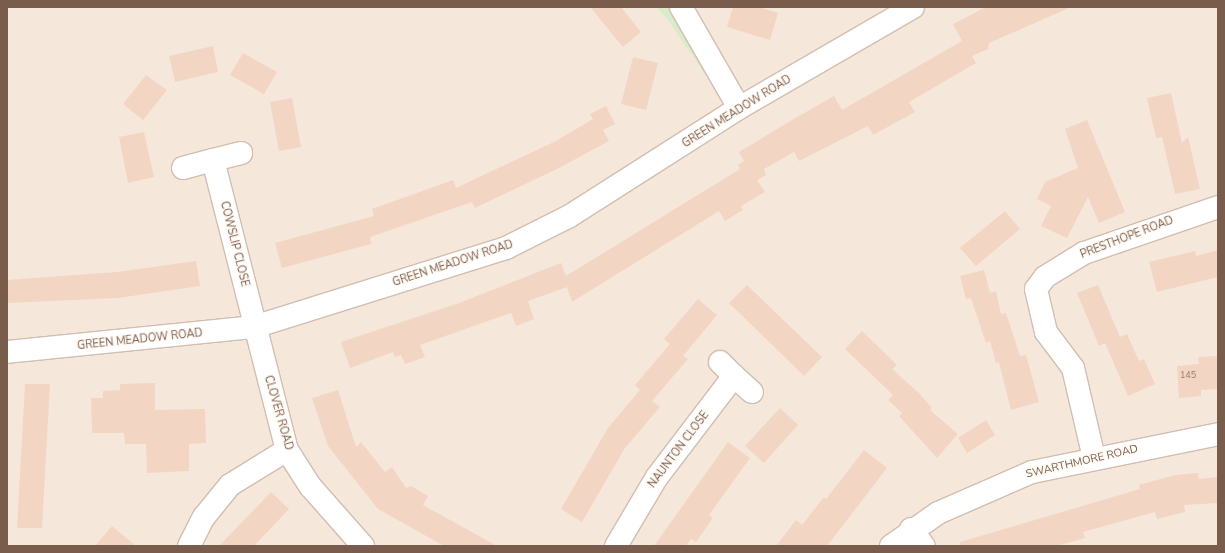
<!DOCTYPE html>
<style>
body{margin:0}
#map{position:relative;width:1225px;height:553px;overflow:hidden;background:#fdf6ec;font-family:"Nunito Sans",sans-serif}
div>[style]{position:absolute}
.residential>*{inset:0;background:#f5e8da}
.green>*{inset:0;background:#d8ecc9}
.building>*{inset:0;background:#f3d5c3}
.roads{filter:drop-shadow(1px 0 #d1beb0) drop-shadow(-1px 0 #d1beb0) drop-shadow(0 1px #d1beb0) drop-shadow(0 -1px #d1beb0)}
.minor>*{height:22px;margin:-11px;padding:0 11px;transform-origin:11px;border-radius:11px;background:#fff}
span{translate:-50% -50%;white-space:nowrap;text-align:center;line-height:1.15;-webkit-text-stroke:3px #fffaf3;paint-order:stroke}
.number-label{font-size:9px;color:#987a6a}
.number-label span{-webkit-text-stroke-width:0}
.street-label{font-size:11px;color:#7a5c4d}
.frame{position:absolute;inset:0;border:8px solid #7a5c4d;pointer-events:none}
</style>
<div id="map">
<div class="residential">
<div style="clip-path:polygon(7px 7px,1218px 7px,1218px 546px,7px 546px)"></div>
</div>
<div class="green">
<div style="clip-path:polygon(656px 7px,675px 7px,724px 102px,668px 20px)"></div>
</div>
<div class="building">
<div style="clip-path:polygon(590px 7px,621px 7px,641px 32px,623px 47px)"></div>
<div style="clip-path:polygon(733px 7px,759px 7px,778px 13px,770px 40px,727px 27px)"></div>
<div style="clip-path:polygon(986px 7px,1071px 7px,989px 43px,988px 49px,972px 56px,976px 63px,909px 102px,915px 112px,873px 135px,868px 126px,799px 161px,794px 152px,764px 169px,766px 175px,757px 180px,765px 192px,741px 206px,743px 210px,725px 221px,719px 211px,572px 302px,567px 287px,528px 301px,534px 319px,516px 326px,511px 313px,420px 345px,425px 357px,405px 364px,401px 355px,395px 357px,393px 352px,350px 368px,341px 342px,459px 303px,561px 263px,566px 276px,740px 169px,738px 165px,744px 161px,739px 152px,792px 120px,834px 96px,842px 110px,962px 41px,953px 24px)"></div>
<div style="clip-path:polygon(213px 46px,218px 72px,175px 82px,169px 56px)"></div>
<div style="clip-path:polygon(243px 53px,277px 72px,264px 94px,230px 75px)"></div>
<div style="clip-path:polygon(633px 57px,658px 63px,646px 110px,621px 104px)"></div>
<div style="clip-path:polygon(146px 75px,167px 90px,143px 120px,123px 104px)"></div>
<div style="clip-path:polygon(1171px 93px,1182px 143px,1188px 137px,1200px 189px,1175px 194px,1162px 137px,1156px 138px,1147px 98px)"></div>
<div style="clip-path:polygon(292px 98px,301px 147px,279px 151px,270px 102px)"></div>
<div style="clip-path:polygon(606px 106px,615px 124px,603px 130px,609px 141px,559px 168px,475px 208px,472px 202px,370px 237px,371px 244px,282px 268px,275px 243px,374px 216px,372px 209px,453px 180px,456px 188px,556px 141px,593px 119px,590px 114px)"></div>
<div style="clip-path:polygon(1087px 120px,1125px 212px,1099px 223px,1088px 197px,1067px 238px,1041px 226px,1051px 206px,1037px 199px,1045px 182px,1078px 168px,1065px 129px)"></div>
<div style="clip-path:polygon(144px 132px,154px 177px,128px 183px,119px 137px)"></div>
<div style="clip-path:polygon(1005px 211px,1020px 229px,976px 266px,960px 248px)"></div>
<div style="clip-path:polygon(1218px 250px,1218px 277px,1157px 292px,1149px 262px,1195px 251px,1196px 256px)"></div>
<div style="clip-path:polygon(196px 261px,200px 286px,118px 298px,7px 303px,7px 280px,117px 272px)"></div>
<div style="clip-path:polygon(984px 270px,990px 293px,996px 291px,1001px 314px,1006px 313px,1020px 356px,1026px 355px,1039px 402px,1011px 410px,999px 362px,996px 363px,990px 341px,986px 343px,971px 298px,966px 299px,960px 276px)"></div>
<div style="clip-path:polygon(747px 285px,822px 357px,804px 376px,729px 303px)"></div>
<div style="clip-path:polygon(1098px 285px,1120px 337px,1127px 334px,1139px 361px,1144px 359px,1155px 384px,1128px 396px,1105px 343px,1117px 338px,1099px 346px,1077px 293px)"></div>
<div style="clip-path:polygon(698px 299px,717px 315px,683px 356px,688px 359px,652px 401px,660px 407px,625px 448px,582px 522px,561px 509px,608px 428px,640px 390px,635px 385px,670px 344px,664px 339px)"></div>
<div style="clip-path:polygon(862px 331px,897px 365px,892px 369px,919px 393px,932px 408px,930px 410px,958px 434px,937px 458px,899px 416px,902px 413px,888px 400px,893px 395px,845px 349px)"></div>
<div style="clip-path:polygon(1218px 356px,1218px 389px,1201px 390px,1201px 396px,1179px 398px,1177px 366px,1199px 364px,1198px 357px)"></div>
<div style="clip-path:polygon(155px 383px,155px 410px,205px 409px,206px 443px,189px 444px,189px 471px,147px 473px,146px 444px,125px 444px,124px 433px,92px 433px,91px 398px,103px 398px,103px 391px,120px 390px,120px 384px)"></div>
<div style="clip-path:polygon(25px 384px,50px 384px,42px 528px,17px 528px)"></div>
<div style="clip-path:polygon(338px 390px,356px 447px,361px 442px,385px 472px,392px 467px,406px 488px,411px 486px,428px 496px,423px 505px,497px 546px,444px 546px,378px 509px,328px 446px,312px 398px)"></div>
<div style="clip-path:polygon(780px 408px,798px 425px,764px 463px,745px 446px)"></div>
<div style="clip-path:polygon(986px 420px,995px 435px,967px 453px,958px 438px)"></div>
<div style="clip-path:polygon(728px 442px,750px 458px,709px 515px,713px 518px,696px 542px,691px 539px,686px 546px,654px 546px)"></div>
<div style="clip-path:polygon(864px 450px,887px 468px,827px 546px,776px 546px,796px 520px,802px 525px,824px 497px,826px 499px)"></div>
<div style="clip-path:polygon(1198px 473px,1199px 479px,1218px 477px,1218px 503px,1184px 505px,1185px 512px,1157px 519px,1155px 512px,1083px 532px,1085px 538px,1057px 546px,960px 546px,960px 542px,1140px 489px,1139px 485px,1175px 475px)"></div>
<div style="clip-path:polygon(271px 492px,289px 509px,254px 546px,219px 546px)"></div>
<div style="clip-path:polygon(112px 526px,136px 546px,95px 546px)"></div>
</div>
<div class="roads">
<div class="minor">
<div style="left:681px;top:7px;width:116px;rotate:60.1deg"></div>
<div style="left:213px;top:160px;width:29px;rotate:-14deg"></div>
<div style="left:183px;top:168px;width:31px;rotate:-15deg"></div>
<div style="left:213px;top:160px;width:299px;rotate:75.7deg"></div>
<div style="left:287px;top:450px;width:43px;rotate:57.4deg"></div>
<div style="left:310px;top:486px;width:80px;rotate:48.5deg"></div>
<div style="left:7px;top:352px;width:248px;rotate:-5.8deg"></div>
<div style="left:254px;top:327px;width:264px;rotate:-17.4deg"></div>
<div style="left:506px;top:248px;width:69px;rotate:-26.6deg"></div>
<div style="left:568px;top:217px;width:203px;rotate:-32.5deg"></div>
<div style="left:739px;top:108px;width:201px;rotate:-30.1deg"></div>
<div style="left:720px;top:362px;width:20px;rotate:45deg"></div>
<div style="left:1094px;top:458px;width:92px;rotate:-103.1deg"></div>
<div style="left:1073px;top:368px;width:45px;rotate:-126.9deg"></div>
<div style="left:1046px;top:332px;width:44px;rotate:-103.1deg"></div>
<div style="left:1036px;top:289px;width:15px;rotate:-53deg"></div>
<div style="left:1045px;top:277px;width:46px;rotate:-31.6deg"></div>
<div style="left:1084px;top:253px;width:142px;rotate:-18.9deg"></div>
<div style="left:911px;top:529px;width:21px;rotate:53deg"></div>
<div style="left:189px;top:546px;width:33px;rotate:-63deg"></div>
<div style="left:204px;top:517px;width:41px;rotate:-50.9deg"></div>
<div style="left:230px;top:485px;width:67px;rotate:-31.6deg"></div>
<div style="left:616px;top:546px;width:80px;rotate:-59.3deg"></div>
<div style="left:657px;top:477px;width:127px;rotate:-52.7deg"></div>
<div style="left:734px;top:376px;width:24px;rotate:42deg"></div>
<div style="left:891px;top:546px;width:57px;rotate:-35.1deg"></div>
<div style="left:938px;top:513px;width:103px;rotate:-23.6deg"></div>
<div style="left:1032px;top:472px;width:190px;rotate:-11.5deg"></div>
</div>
</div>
<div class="number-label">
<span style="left:1188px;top:375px">145</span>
</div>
<div class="street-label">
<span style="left:737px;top:112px;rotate:-32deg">GREEN MEADOW ROAD</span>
<span style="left:1127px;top:238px;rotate:-21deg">PRESTHOPE ROAD</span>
<span style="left:234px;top:244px;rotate:76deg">COWSLIP CLOSE</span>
<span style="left:453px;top:264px;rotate:-18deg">GREEN MEADOW ROAD</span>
<span style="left:140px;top:340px;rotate:-6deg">GREEN MEADOW ROAD</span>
<span style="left:278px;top:413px;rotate:74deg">CLOVER ROAD</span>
<span style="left:679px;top:450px;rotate:-53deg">NAUNTON CLOSE</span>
<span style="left:1082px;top:462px;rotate:-13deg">SWARTHMORE ROAD</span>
</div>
<div class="frame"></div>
</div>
